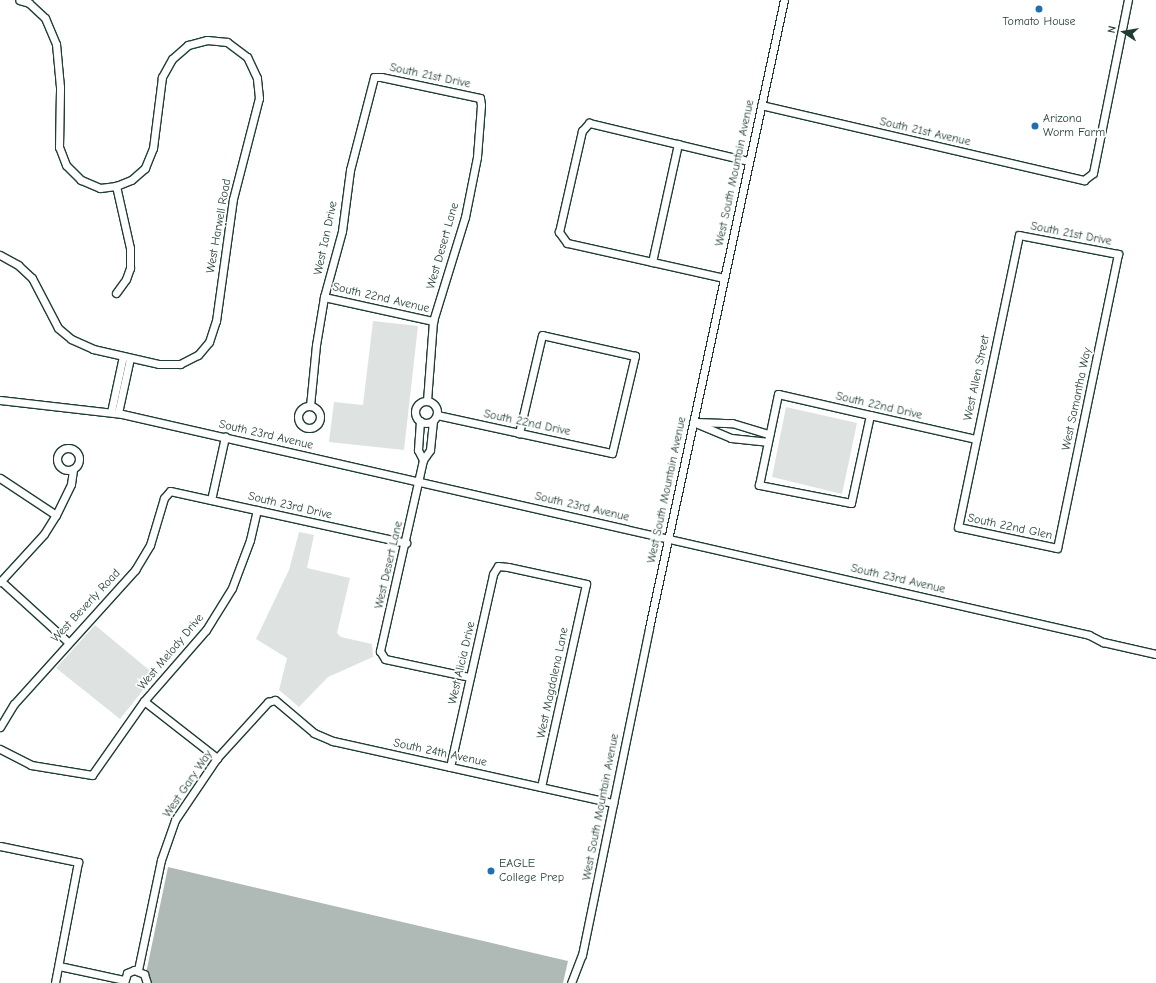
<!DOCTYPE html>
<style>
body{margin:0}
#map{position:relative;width:1156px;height:983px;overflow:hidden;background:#fff;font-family:"Comic Neue",sans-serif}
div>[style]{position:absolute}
.green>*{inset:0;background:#dee3e2}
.water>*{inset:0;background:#afbab7}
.roads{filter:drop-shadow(1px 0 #1f3d34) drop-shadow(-1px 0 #1f3d34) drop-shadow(0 1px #1f3d34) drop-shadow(0 -1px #1f3d34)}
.minor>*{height:7px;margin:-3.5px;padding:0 3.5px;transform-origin:3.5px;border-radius:3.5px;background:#fff}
.minor>.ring{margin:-3.5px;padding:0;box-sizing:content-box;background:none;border:7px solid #fff;border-radius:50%}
.dots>*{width:11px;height:11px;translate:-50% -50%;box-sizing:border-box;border:2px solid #fff;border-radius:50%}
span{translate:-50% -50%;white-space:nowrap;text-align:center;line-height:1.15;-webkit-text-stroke:3.5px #fff;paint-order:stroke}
.poi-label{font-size:12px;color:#1f3d34}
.left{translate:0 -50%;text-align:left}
.street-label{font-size:12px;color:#1f3d34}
.north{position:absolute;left:1104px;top:12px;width:40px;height:40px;-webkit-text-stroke:3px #fff;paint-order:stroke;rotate:282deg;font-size:11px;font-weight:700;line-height:16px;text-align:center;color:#1f3d34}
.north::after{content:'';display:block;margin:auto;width:14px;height:18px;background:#1f3d34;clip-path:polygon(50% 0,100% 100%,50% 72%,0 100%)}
</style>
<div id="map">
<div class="green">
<div style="clip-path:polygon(373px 321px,418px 326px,404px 450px,329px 442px,334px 402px,363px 405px)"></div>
<div style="clip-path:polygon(786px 407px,857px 423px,842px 494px,772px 477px)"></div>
<div style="clip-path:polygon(299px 532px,314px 535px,307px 568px,350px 578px,337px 633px,341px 637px,372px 644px,373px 657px,328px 677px,299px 707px,279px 690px,287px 658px,256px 639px,289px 570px)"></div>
<div style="clip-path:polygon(95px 625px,155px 675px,120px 719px,56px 668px)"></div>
</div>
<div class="water">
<div style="clip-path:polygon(168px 867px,568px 961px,563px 983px,144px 983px)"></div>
</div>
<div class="roads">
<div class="minor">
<div style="left:761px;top:105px;width:332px;rotate:13.1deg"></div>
<div style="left:1084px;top:180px;width:11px;rotate:-38deg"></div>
<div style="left:1093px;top:173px;width:177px;rotate:-78.6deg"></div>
<div style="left:1019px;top:235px;width:101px;rotate:10.9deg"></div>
<div style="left:1118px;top:254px;width:300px;rotate:101.7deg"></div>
<div style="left:1057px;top:548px;width:101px;rotate:-168deg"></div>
<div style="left:958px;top:527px;width:298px;rotate:-78.2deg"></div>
<div style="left:0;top:255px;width:21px;rotate:29deg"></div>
<div style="left:18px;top:265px;width:19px;rotate:43deg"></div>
<div style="left:32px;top:278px;width:56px;rotate:62.5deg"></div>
<div style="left:58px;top:328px;width:17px;rotate:40deg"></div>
<div style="left:71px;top:339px;width:24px;rotate:24deg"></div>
<div style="left:93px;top:349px;width:68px;rotate:12.8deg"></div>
<div style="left:159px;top:364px;width:21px"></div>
<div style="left:180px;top:364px;width:20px;rotate:-27deg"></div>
<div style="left:198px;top:355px;width:17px;rotate:-50deg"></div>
<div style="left:209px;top:342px;width:22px;rotate:-72deg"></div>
<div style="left:216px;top:321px;width:123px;rotate:-82.1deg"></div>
<div style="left:233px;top:199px;width:104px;rotate:-75.6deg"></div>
<div style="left:259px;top:98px;width:20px;rotate:-96deg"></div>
<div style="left:257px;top:78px;width:23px;rotate:-115deg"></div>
<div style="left:247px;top:57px;width:25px;rotate:-143deg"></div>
<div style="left:227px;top:42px;width:20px;rotate:-174deg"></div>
<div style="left:207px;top:40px;width:20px;rotate:165deg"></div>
<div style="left:188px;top:45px;width:21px;rotate:139deg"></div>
<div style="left:172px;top:59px;width:21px;rotate:119deg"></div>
<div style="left:162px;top:77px;width:72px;rotate:97.2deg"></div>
<div style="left:153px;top:148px;width:22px;rotate:112deg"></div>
<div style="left:145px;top:168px;width:18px;rotate:139deg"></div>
<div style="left:131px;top:180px;width:16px;rotate:158deg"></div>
<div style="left:116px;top:186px;width:16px;rotate:173deg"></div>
<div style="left:100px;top:188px;width:21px;rotate:-157deg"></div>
<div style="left:81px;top:180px;width:21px;rotate:-135deg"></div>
<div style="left:66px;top:165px;width:19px;rotate:-111deg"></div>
<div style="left:59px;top:147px;width:60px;rotate:-89deg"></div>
<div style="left:60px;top:87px;width:43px;rotate:-95.3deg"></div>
<div style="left:56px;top:44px;width:28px;rotate:-113deg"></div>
<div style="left:45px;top:18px;width:22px;rotate:-137deg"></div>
<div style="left:29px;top:3px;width:10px;rotate:-163deg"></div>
<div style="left:652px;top:262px;width:121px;rotate:-77.6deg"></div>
<div style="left:724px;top:278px;width:161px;rotate:-167.4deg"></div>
<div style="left:567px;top:243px;width:14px;rotate:-126deg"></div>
<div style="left:559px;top:232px;width:104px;rotate:-77.2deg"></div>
<div style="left:582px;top:131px;width:11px;rotate:-49deg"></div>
<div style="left:589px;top:123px;width:164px;rotate:13.4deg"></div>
<div style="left:116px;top:293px;width:17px;rotate:-54deg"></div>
<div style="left:126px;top:279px;width:12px;rotate:-70deg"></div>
<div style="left:130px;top:268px;width:20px;rotate:-90deg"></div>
<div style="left:130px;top:248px;width:64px;rotate:-102.7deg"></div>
<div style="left:324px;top:297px;width:112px;rotate:12.4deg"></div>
<div style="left:0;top:400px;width:123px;rotate:6.5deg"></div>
<div style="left:122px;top:414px;width:992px;rotate:12.87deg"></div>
<div style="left:1089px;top:635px;width:16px;rotate:27deg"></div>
<div style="left:1103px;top:642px;width:54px;rotate:12.8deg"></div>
<div class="ring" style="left:415px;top:401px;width:15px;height:15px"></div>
<div class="ring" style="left:298px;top:406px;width:15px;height:15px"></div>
<div style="left:310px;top:406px;width:61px;rotate:-84.4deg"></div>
<div style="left:316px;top:345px;width:49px;rotate:-80.5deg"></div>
<div style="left:324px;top:297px;width:68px;rotate:-74.7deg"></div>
<div style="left:342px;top:231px;width:62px;rotate:-82.5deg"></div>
<div style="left:350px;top:170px;width:96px;rotate:-75.5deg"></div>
<div style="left:374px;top:77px;width:7px"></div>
<div style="left:381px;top:77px;width:101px;rotate:12deg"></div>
<div style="left:480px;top:98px;width:7px;rotate:82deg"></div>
<div style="left:481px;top:105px;width:52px;rotate:94.4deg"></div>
<div style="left:477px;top:157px;width:61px;rotate:101.3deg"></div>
<div style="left:465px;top:217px;width:109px;rotate:107.1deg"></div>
<div style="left:433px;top:321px;width:80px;rotate:94.3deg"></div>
<div style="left:111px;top:412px;width:57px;rotate:-77.9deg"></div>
<div style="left:118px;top:413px;width:56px;rotate:-77.7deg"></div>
<div style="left:437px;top:415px;width:179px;rotate:12.3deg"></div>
<div style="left:612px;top:453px;width:100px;rotate:-76.7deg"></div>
<div style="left:635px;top:356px;width:95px;rotate:-167.3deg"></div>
<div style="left:542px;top:335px;width:101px;rotate:103.2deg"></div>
<div style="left:870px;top:415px;width:90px;rotate:102.2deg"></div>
<div style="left:851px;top:503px;width:94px;rotate:-168.9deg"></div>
<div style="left:759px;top:485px;width:93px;rotate:-78.2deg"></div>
<div style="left:778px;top:394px;width:94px;rotate:12.9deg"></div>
<div style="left:870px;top:415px;width:109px;rotate:12.8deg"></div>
<div style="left:420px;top:421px;width:29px;rotate:94deg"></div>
<div style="left:418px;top:450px;width:11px;rotate:63deg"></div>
<div style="left:433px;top:421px;width:29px;rotate:96deg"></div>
<div style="left:430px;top:450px;width:12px;rotate:125deg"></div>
<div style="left:423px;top:460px;width:196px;rotate:102.7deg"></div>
<div style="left:380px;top:651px;width:9px;rotate:58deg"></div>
<div style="left:385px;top:659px;width:87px;rotate:12deg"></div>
<div style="left:693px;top:422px;width:41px;rotate:22.8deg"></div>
<div style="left:731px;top:438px;width:36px;rotate:6deg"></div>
<div style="left:695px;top:422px;width:37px;rotate:2deg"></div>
<div style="left:732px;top:423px;width:39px;rotate:17deg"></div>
<div class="ring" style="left:57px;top:448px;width:15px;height:15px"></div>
<div style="left:0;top:478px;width:67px;rotate:33.5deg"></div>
<div style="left:211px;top:500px;width:65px;rotate:-77.5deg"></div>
<div style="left:1px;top:581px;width:91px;rotate:42.3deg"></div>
<div style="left:0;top:582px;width:65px;rotate:-47.5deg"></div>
<div style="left:44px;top:534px;width:22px;rotate:-58deg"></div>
<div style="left:56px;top:515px;width:34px;rotate:-64deg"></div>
<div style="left:71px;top:484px;width:15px;rotate:-82deg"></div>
<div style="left:144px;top:701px;width:93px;rotate:38deg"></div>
<div style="left:0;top:727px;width:27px;rotate:-59deg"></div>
<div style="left:14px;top:704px;width:181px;rotate:-47.9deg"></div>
<div style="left:135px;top:570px;width:29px;rotate:-59deg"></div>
<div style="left:150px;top:545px;width:49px;rotate:-73.4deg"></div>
<div style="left:164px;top:498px;width:9px;rotate:-49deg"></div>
<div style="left:170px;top:491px;width:242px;rotate:12.4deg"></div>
<div style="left:0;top:749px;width:35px;rotate:27deg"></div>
<div style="left:31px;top:765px;width:62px;rotate:9.3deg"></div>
<div style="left:92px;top:775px;width:90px;rotate:-54.9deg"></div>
<div style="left:144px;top:701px;width:94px;rotate:-48.9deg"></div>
<div style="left:206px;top:630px;width:49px;rotate:-58.2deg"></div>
<div style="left:232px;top:588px;width:51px;rotate:-69.4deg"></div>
<div style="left:250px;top:540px;width:31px;rotate:-77deg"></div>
<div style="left:450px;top:767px;width:198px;rotate:-77.4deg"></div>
<div style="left:493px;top:574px;width:9px;rotate:-58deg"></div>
<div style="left:498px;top:566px;width:10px;rotate:6deg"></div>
<div style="left:508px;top:567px;width:80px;rotate:12.3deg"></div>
<div style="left:586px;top:584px;width:208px;rotate:102.5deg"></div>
<div style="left:0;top:846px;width:80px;rotate:11.6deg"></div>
<div style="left:78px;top:862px;width:123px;rotate:100.8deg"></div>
<div style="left:59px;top:966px;width:66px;rotate:12.2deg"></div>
<div style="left:138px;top:970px;width:112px;rotate:-78.2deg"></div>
<div style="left:161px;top:860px;width:42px;rotate:-70.7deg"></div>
<div style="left:175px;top:820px;width:75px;rotate:-55.9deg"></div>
<div style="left:217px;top:758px;width:76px;rotate:-47.7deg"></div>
<div style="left:268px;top:702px;width:7px;rotate:-16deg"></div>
<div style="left:275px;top:700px;width:51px;rotate:40.2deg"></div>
<div style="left:314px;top:733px;width:21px;rotate:23deg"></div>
<div style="left:333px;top:741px;width:287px;rotate:12.5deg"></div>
<div style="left:124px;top:983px;width:10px;rotate:-73deg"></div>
<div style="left:127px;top:973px;width:8px;rotate:-23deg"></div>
<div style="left:134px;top:970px;width:11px;rotate:22deg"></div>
<div style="left:144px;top:974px;width:9px;rotate:72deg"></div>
<div style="left:571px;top:983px;width:30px;rotate:-69deg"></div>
<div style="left:582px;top:955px;width:334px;rotate:-78.4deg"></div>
<div style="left:649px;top:628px;width:642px;rotate:-77.87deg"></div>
</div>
</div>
<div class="dots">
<div style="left:1039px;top:9px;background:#1f6fb2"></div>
<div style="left:1035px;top:126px;background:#1f6fb2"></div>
<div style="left:491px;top:871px;background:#1f6fb2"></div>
</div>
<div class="poi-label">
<span style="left:1039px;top:22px">Tomato House</span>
<span class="left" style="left:1043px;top:126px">Arizona<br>Worm Farm</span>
<span class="left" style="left:499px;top:871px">EAGLE<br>College Prep</span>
</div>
<div class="street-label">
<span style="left:430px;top:76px;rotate:12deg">South 21st Drive</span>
<span style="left:925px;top:132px;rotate:13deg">South 21st Avenue</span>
<span style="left:735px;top:173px;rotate:-78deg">West South Mountain Avenue</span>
<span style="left:219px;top:226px;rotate:-80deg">West Harwell Road</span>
<span style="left:1071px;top:234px;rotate:11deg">South 21st Drive</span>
<span style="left:326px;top:238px;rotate:-78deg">West Ian Drive</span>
<span style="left:443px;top:246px;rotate:-74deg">West Desert Lane</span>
<span style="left:381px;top:298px;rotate:13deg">South 22nd Avenue</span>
<span style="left:977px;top:378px;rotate:-78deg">West Allen Street</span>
<span style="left:1077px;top:399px;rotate:-78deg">West Samantha Way</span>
<span style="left:879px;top:406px;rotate:13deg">South 22nd Drive</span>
<span style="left:527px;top:423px;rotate:12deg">South 22nd Drive</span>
<span style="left:266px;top:435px;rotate:13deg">South 23rd Avenue</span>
<span style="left:667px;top:490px;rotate:-78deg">West South Mountain Avenue</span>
<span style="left:290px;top:506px;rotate:13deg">South 23rd Drive</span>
<span style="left:582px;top:507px;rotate:13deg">South 23rd Avenue</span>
<span style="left:1010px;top:527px;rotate:12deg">South 22nd Glen</span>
<span style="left:389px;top:565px;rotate:-77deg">West Desert Lane</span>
<span style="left:898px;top:579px;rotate:13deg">South 23rd Avenue</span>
<span style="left:86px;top:606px;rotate:-47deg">West Beverly Road</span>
<span style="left:171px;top:652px;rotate:-50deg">West Melody Drive</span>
<span style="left:462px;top:663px;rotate:-77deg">West Alicia Drive</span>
<span style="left:553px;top:683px;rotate:-78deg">West Magdalena Lane</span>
<span style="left:440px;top:753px;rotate:12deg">South 24th Avenue</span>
<span style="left:188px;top:784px;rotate:-56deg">West Gary Way</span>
<span style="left:601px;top:807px;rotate:-79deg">West South Mountain Avenue</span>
</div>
<div class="north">N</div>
</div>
